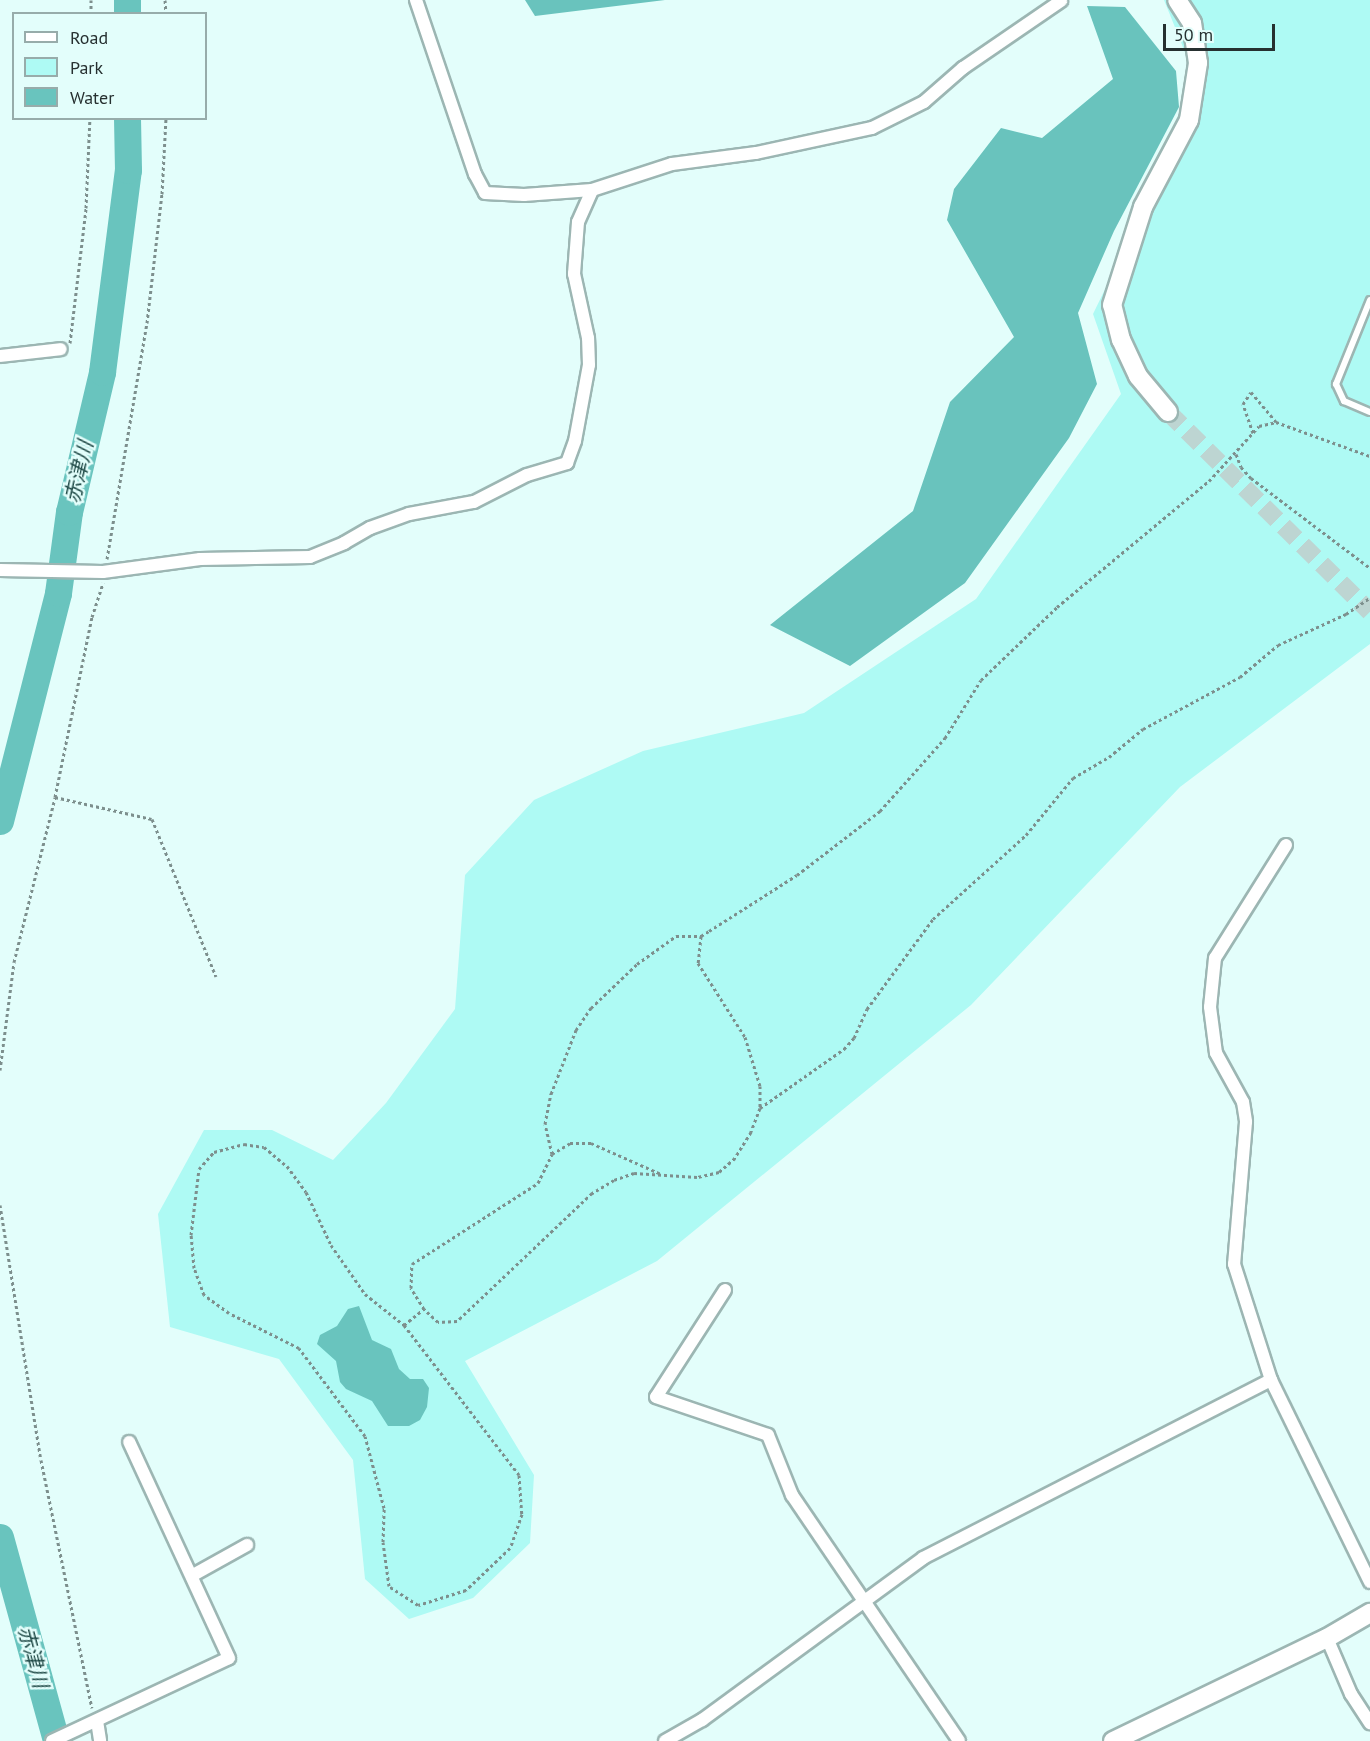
<!DOCTYPE html>
<meta charset="utf-8">
<style>
body{margin:0}
#map{position:relative;width:1370px;height:1741px;overflow:hidden;background:#e3fefb;font-family:"PT Sans","Noto Sans JP",sans-serif}
div>[style]{position:absolute}
.green>*{inset:0;background:#aefaf4}
.forest>*{inset:0;background:#69c3bd}
.water>*{inset:0;background:#69c4be}
.river>*{height:27px;margin:-13.5px;padding:0 13.5px;transform-origin:13.5px;border-radius:13.5px;background:#69c4be}
.secondary-tunnel>*{height:18px;margin-top:-9px;transform-origin:0;background:repeating-linear-gradient(90deg,#bdd5d2 0 18px,transparent 0 27px)}
.path>*{height:3px;margin-top:-1.5px;transform-origin:0;background:repeating-linear-gradient(90deg,#7d8f8d 0 3px,transparent 0 6px)}
.roads{filter:drop-shadow(2px 0 #9cb6b3) drop-shadow(-2px 0 #9cb6b3) drop-shadow(0 2px #9cb6b3) drop-shadow(0 -2px #9cb6b3)}
.lane>*{height:6px;margin:-3px;padding:0 3px;transform-origin:3px;border-radius:3px;background:#fff}
.street>*{height:12px;margin:-6px;padding:0 6px;transform-origin:6px;border-radius:6px;background:#fff}
.secondary>*{height:18px;margin:-9px;padding:0 9px;transform-origin:9px;border-radius:9px;background:#fff}
span{translate:-50% -50%;white-space:nowrap;text-align:center;line-height:1.15;-webkit-text-stroke:5px #e3fefb;paint-order:stroke}
.water-label{font-size:21px;color:#204a47;font-style:italic}
.legend{position:absolute;left:12px;top:12px;width:195px;height:108px;box-sizing:border-box;background:#e3fefb;border:2px solid #97acaa;margin:0;padding:8px 10px;list-style:none;font-size:18px;color:#263030}
.legend li{display:flex;align-items:center;gap:12px;height:30px}
.legend b{width:30px;border:2px solid #97acaa}
.scale{position:absolute;left:1163px;top:24px;width:112px;height:27px;box-sizing:border-box;border:3px solid #263030;border-top:0;padding-left:8px;font-size:18px;line-height:21px;white-space:nowrap;color:#263030;-webkit-text-stroke:4px #e3fefb;paint-order:stroke}
</style>
<div id="map">
<div class="green">
<div style="clip-path:polygon(1164px 0,1370px 0,1370px 644px,1180px 787px,971px 1005px,657px 1261px,465px 1361px,534px 1475px,530px 1543px,473px 1598px,409px 1619px,365px 1579px,353px 1460px,279px 1359px,170px 1327px,158px 1214px,204px 1130px,272px 1130px,333px 1160px,386px 1103px,455px 1009px,465px 875px,534px 800px,643px 751px,804px 713px,976px 599px,1121px 394px,1093px 314px,1201px 92px)"></div>
</div>
<div class="forest">
<div style="clip-path:polygon(525px 0,665px 0,535px 16px)"></div>
<div style="clip-path:polygon(1087px 6px,1125px 7px,1176px 71px,1179px 107px,1114px 231px,1078px 313px,1097px 384px,1069px 438px,965px 583px,850px 666px,770px 625px,913px 511px,950px 402px,1014px 337px,947px 220px,954px 189px,1001px 128px,1042px 138px,1113px 79px)"></div>
</div>
<div class="water">
<div style="clip-path:polygon(359px 1306px,372px 1340px,391px 1349px,399px 1369px,410px 1379px,423px 1379px,429px 1388px,427px 1407px,420px 1420px,409px 1426px,388px 1426px,372px 1401px,346px 1389px,340px 1382px,336px 1361px,317px 1344px,320px 1335px,337px 1326px,348px 1309px)"></div>
</div>
<div class="river">
<div style="left:127px;top:0;width:14px;rotate:90deg"></div>
<div style="left:0;top:821px;width:235px;rotate:-75.7deg"></div>
<div style="left:58px;top:593px;width:82px;rotate:-82.3deg"></div>
<div style="left:69px;top:512px;width:144px;rotate:-76.7deg"></div>
<div style="left:102px;top:372px;width:204px;rotate:-82.7deg"></div>
<div style="left:128px;top:170px;width:52px;rotate:-91.1deg"></div>
<div style="left:0;top:1537px;width:212px;rotate:74.6deg"></div>
</div>
<div class="secondary-tunnel">
<div style="left:1168px;top:412px;width:284px;rotate:44.7deg"></div>
</div>
<div class="path">
<div style="left:91px;top:0;width:14px;rotate:90deg"></div>
<div style="left:165px;top:0;width:14px;rotate:86deg"></div>
<div style="left:70px;top:343px;width:136px;rotate:-83.2deg"></div>
<div style="left:86px;top:208px;width:90px;rotate:-87.5deg"></div>
<div style="left:1253px;top:433px;width:31px;rotate:-109deg"></div>
<div style="left:1243px;top:404px;width:14px;rotate:-56deg"></div>
<div style="left:1251px;top:392px;width:39px;rotate:50deg"></div>
<div style="left:1236px;top:454px;width:14px;rotate:69deg"></div>
<div style="left:1241px;top:467px;width:15px;rotate:48deg"></div>
<div style="left:1251px;top:478px;width:149px;rotate:37.1deg"></div>
<div style="left:107px;top:559px;width:239px;rotate:-80.4deg"></div>
<div style="left:147px;top:323px;width:130px;rotate:-83.4deg"></div>
<div style="left:162px;top:194px;width:76px;rotate:-87deg"></div>
<div style="left:55px;top:797px;width:99px;rotate:12.8deg"></div>
<div style="left:152px;top:819px;width:170px;rotate:67.9deg"></div>
<div style="left:701px;top:936px;width:27px;rotate:96deg"></div>
<div style="left:698px;top:963px;width:88px;rotate:57.6deg"></div>
<div style="left:745px;top:1037px;width:51px;rotate:73deg"></div>
<div style="left:760px;top:1086px;width:22px;rotate:90deg"></div>
<div style="left:760px;top:1108px;width:26px;rotate:111deg"></div>
<div style="left:751px;top:1132px;width:31px;rotate:122deg"></div>
<div style="left:735px;top:1158px;width:21px;rotate:139deg"></div>
<div style="left:719px;top:1172px;width:23px;rotate:167deg"></div>
<div style="left:697px;top:1177px;width:63px;rotate:-176.4deg"></div>
<div style="left:634px;top:1173px;width:21px;rotate:161deg"></div>
<div style="left:614px;top:1180px;width:26px;rotate:149deg"></div>
<div style="left:592px;top:1193px;width:186px;rotate:136.5deg"></div>
<div style="left:457px;top:1321px;width:19px;rotate:177deg"></div>
<div style="left:438px;top:1322px;width:19px;rotate:-137deg"></div>
<div style="left:424px;top:1309px;width:25px;rotate:-122deg"></div>
<div style="left:411px;top:1288px;width:24px;rotate:-88deg"></div>
<div style="left:412px;top:1264px;width:150px;rotate:-32.7deg"></div>
<div style="left:538px;top:1183px;width:32px;rotate:-64deg"></div>
<div style="left:552px;top:1154px;width:31px;rotate:-103deg"></div>
<div style="left:545px;top:1124px;width:31px;rotate:-79deg"></div>
<div style="left:551px;top:1094px;width:69px;rotate:-68.7deg"></div>
<div style="left:576px;top:1030px;width:27px;rotate:-56deg"></div>
<div style="left:591px;top:1008px;width:64px;rotate:-43.7deg"></div>
<div style="left:637px;top:964px;width:48px;rotate:-35.7deg"></div>
<div style="left:676px;top:936px;width:25px"></div>
<div style="left:701px;top:936px;width:9px;rotate:-32deg"></div>
<div style="left:709px;top:931px;width:104px;rotate:-32.5deg"></div>
<div style="left:797px;top:875px;width:105px;rotate:-37.6deg"></div>
<div style="left:880px;top:811px;width:98px;rotate:-48.3deg"></div>
<div style="left:945px;top:738px;width:68px;rotate:-58.2deg"></div>
<div style="left:981px;top:680px;width:105px;rotate:-43.8deg"></div>
<div style="left:1057px;top:607px;width:197px;rotate:-39.7deg"></div>
<div style="left:1209px;top:481px;width:74px;rotate:-47.7deg"></div>
<div style="left:1259px;top:426px;width:17px;rotate:-13deg"></div>
<div style="left:1276px;top:422px;width:100px;rotate:19.9deg"></div>
<div style="left:0;top:1070px;width:109px;rotate:-82.6deg"></div>
<div style="left:14px;top:962px;width:170px;rotate:-76deg"></div>
<div style="left:55px;top:797px;width:184px;rotate:-78.4deg"></div>
<div style="left:92px;top:617px;width:36px;rotate:-72deg"></div>
<div style="left:760px;top:1108px;width:103px;rotate:-35.1deg"></div>
<div style="left:844px;top:1049px;width:15px;rotate:-48deg"></div>
<div style="left:854px;top:1038px;width:32px;rotate:-66deg"></div>
<div style="left:867px;top:1009px;width:112px;rotate:-53.7deg"></div>
<div style="left:933px;top:919px;width:125px;rotate:-42.1deg"></div>
<div style="left:1026px;top:835px;width:74px;rotate:-50.5deg"></div>
<div style="left:1073px;top:778px;width:42px;rotate:-30.3deg"></div>
<div style="left:1109px;top:757px;width:44px;rotate:-39.5deg"></div>
<div style="left:1143px;top:729px;width:110px;rotate:-28.2deg"></div>
<div style="left:1240px;top:677px;width:50px;rotate:-40.1deg"></div>
<div style="left:1278px;top:645px;width:75px;rotate:-24.5deg"></div>
<div style="left:1346px;top:614px;width:29px;rotate:-34deg"></div>
<div style="left:552px;top:1154px;width:21px;rotate:-31deg"></div>
<div style="left:570px;top:1143px;width:21px"></div>
<div style="left:591px;top:1143px;width:77px;rotate:23.9deg"></div>
<div style="left:0;top:1205px;width:258px;rotate:80.9deg"></div>
<div style="left:41px;top:1460px;width:253px;rotate:78.4deg"></div>
<div style="left:404px;top:1325px;width:189px;rotate:52.5deg"></div>
<div style="left:519px;top:1475px;width:39px;rotate:86deg"></div>
<div style="left:522px;top:1514px;width:36px;rotate:109deg"></div>
<div style="left:510px;top:1548px;width:61px;rotate:136.3deg"></div>
<div style="left:466px;top:1590px;width:50px;rotate:162.6deg"></div>
<div style="left:418px;top:1605px;width:35px;rotate:-147deg"></div>
<div style="left:389px;top:1586px;width:44px;rotate:-97.8deg"></div>
<div style="left:383px;top:1542px;width:34px;rotate:-88deg"></div>
<div style="left:384px;top:1508px;width:74px;rotate:-104.8deg"></div>
<div style="left:365px;top:1436px;width:110px;rotate:-126.9deg"></div>
<div style="left:299px;top:1348px;width:78px;rotate:-153.4deg"></div>
<div style="left:229px;top:1313px;width:31px;rotate:-144deg"></div>
<div style="left:204px;top:1295px;width:29px;rotate:-110deg"></div>
<div style="left:194px;top:1268px;width:33px;rotate:-95deg"></div>
<div style="left:191px;top:1235px;width:66px;rotate:-83.1deg"></div>
<div style="left:199px;top:1169px;width:23px;rotate:-49deg"></div>
<div style="left:214px;top:1152px;width:31px;rotate:-15deg"></div>
<div style="left:244px;top:1144px;width:20px;rotate:9deg"></div>
<div style="left:264px;top:1147px;width:30px;rotate:40deg"></div>
<div style="left:287px;top:1166px;width:32px;rotate:54deg"></div>
<div style="left:306px;top:1192px;width:59px;rotate:64.7deg"></div>
<div style="left:331px;top:1245px;width:60px;rotate:55.2deg"></div>
<div style="left:365px;top:1294px;width:50px;rotate:38.5deg"></div>
<div style="left:404px;top:1325px;width:26px;rotate:-39deg"></div>
</div>
<div class="roads">
<div class="lane">
<div style="left:1370px;top:300px;width:91px;rotate:112deg"></div>
<div style="left:1336px;top:384px;width:19px;rotate:65deg"></div>
<div style="left:1344px;top:401px;width:28px;rotate:23deg"></div>
</div>
<div class="street">
<div style="left:416px;top:0;width:184px;rotate:71.3deg"></div>
<div style="left:475px;top:174px;width:21px;rotate:62deg"></div>
<div style="left:485px;top:193px;width:39px;rotate:3deg"></div>
<div style="left:524px;top:195px;width:68px;rotate:-4.2deg"></div>
<div style="left:592px;top:190px;width:84px;rotate:-18deg"></div>
<div style="left:672px;top:164px;width:85px;rotate:-7.5deg"></div>
<div style="left:756px;top:153px;width:119px;rotate:-12.2deg"></div>
<div style="left:872px;top:128px;width:58px;rotate:-26.6deg"></div>
<div style="left:924px;top:102px;width:52px;rotate:-41.1deg"></div>
<div style="left:963px;top:68px;width:119px;rotate:-34.4deg"></div>
<div style="left:0;top:356px;width:61px;rotate:-6.5deg"></div>
<div style="left:0;top:570px;width:103px;rotate:1.1deg"></div>
<div style="left:103px;top:572px;width:98px;rotate:-7.6deg"></div>
<div style="left:200px;top:559px;width:110px;rotate:-1deg"></div>
<div style="left:310px;top:557px;width:37px;rotate:-22deg"></div>
<div style="left:344px;top:543px;width:30px;rotate:-30deg"></div>
<div style="left:370px;top:528px;width:41px;rotate:-19.7deg"></div>
<div style="left:409px;top:514px;width:66px;rotate:-10.5deg"></div>
<div style="left:474px;top:502px;width:59px;rotate:-27deg"></div>
<div style="left:527px;top:475px;width:42px;rotate:-16.7deg"></div>
<div style="left:567px;top:463px;width:23px;rotate:-70deg"></div>
<div style="left:575px;top:441px;width:77px;rotate:-79.6deg"></div>
<div style="left:589px;top:365px;width:27px;rotate:-92deg"></div>
<div style="left:588px;top:338px;width:66px;rotate:-102.3deg"></div>
<div style="left:574px;top:274px;width:52px;rotate:-85.6deg"></div>
<div style="left:578px;top:222px;width:35px;rotate:-66deg"></div>
<div style="left:1286px;top:845px;width:133px;rotate:122.1deg"></div>
<div style="left:1215px;top:958px;width:49px;rotate:95.8deg"></div>
<div style="left:1210px;top:1007px;width:46px;rotate:82.6deg"></div>
<div style="left:1216px;top:1053px;width:56px;rotate:61.1deg"></div>
<div style="left:1243px;top:1102px;width:20px;rotate:81deg"></div>
<div style="left:1246px;top:1122px;width:143px;rotate:94.8deg"></div>
<div style="left:1234px;top:1264px;width:122px;rotate:72.3deg"></div>
<div style="left:1271px;top:1380px;width:225px;rotate:63.9deg"></div>
<div style="left:725px;top:1290px;width:127px;rotate:122.8deg"></div>
<div style="left:656px;top:1397px;width:118px;rotate:18.7deg"></div>
<div style="left:768px;top:1435px;width:65px;rotate:68.2deg"></div>
<div style="left:792px;top:1495px;width:297px;rotate:55.8deg"></div>
<div style="left:193px;top:1575px;width:62px;rotate:-29.1deg"></div>
<div style="left:1327px;top:1638px;width:61px;rotate:66.8deg"></div>
<div style="left:1351px;top:1694px;width:35px;rotate:57deg"></div>
<div style="left:97px;top:1721px;width:20px;rotate:81deg"></div>
<div style="left:52px;top:1741px;width:195px;rotate:-25.1deg"></div>
<div style="left:229px;top:1658px;width:238px;rotate:-114.8deg"></div>
<div style="left:665px;top:1741px;width:43px;rotate:-29.6deg"></div>
<div style="left:702px;top:1720px;width:274px;rotate:-36.2deg"></div>
<div style="left:923px;top:1558px;width:391px;rotate:-27.1deg"></div>
</div>
<div class="secondary">
<div style="left:1168px;top:412px;width:47px;rotate:-129.8deg"></div>
<div style="left:1138px;top:376px;width:40px;rotate:-115deg"></div>
<div style="left:1121px;top:340px;width:36px;rotate:-104deg"></div>
<div style="left:1112px;top:305px;width:103px;rotate:-72.4deg"></div>
<div style="left:1143px;top:207px;width:98px;rotate:-62.1deg"></div>
<div style="left:1189px;top:120px;width:58px;rotate:-81deg"></div>
<div style="left:1198px;top:63px;width:40px;rotate:-98.5deg"></div>
<div style="left:1192px;top:23px;width:27px;rotate:-123deg"></div>
<div style="left:1113px;top:1741px;width:237px;rotate:-25.7deg"></div>
<div style="left:1327px;top:1638px;width:50px;rotate:-30.2deg"></div>
</div>
</div>
<div class="water-label">
<span style="left:79px;top:472px;rotate:-77deg">赤津川</span>
<span style="left:33px;top:1657px;rotate:75deg">赤津川</span>
</div>
<ul class="legend">
<li><b style="height:8px;background:#fff"></b>Road</li>
<li><b style="height:16px;background:#aefaf4"></b>Park</li>
<li><b style="height:16px;background:#69c4be"></b>Water</li>
</ul>
<div class="scale">50 m</div>
</div>
